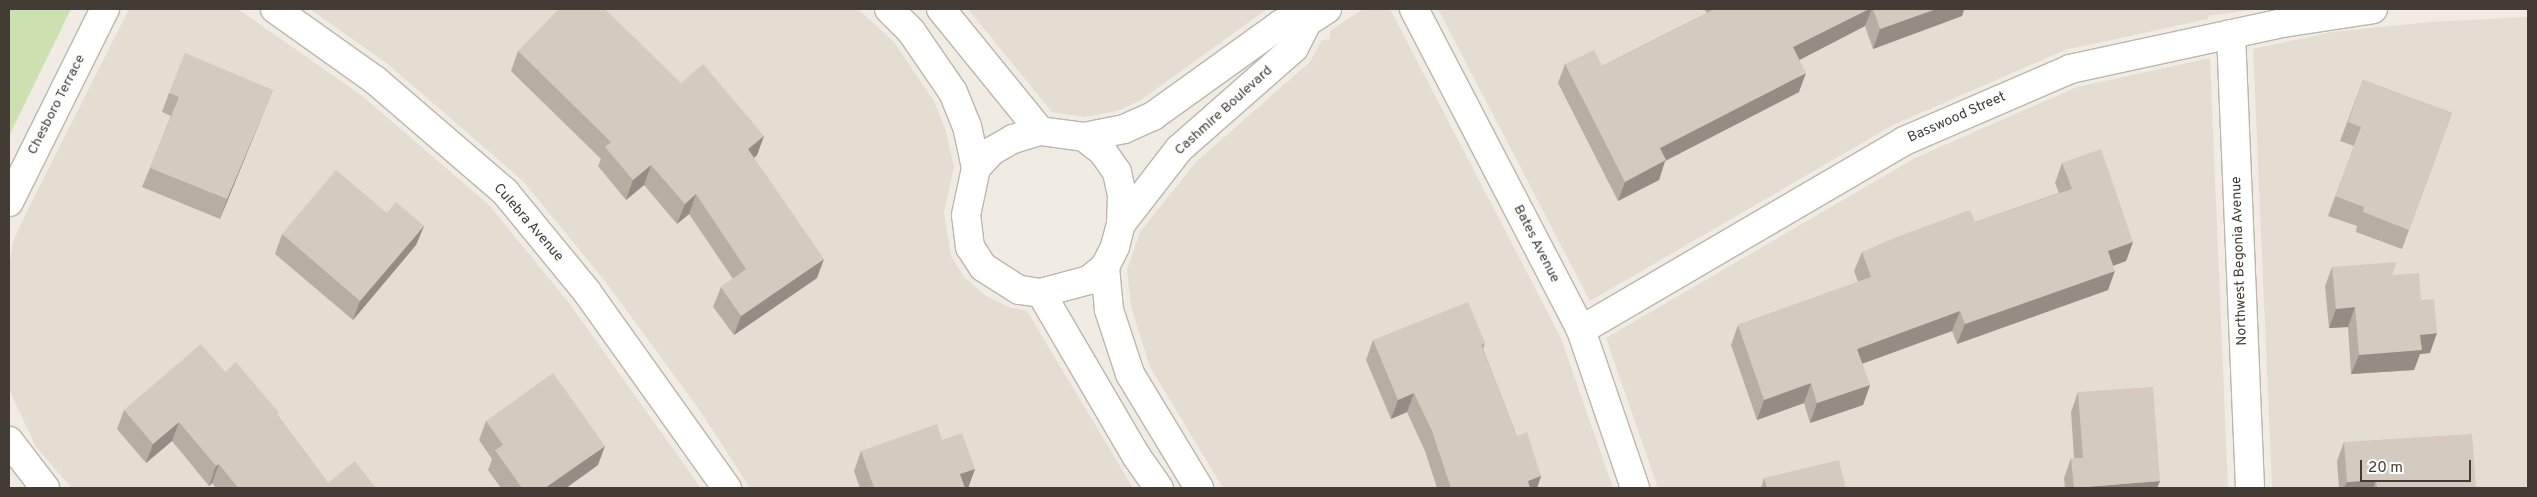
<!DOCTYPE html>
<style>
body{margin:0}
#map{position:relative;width:2537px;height:497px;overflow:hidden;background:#f0ece4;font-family:Overpass,sans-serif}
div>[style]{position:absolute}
.residential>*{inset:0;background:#e4ded2}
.green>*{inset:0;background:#cde1b0}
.roads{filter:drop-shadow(1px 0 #bdb6aa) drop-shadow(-1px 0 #bdb6aa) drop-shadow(0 1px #bdb6aa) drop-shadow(0 -1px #bdb6aa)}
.minor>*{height:28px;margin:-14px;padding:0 14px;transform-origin:14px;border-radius:14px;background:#fff}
.wall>*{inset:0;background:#b6aea3}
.shaded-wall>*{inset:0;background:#948d84}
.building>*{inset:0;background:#d4cabd}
span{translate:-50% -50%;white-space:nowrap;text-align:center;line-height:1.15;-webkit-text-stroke:5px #fff;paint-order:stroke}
.street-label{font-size:14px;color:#423c34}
.frame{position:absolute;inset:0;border:10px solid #423c34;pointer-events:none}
.scale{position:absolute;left:2360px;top:460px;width:111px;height:22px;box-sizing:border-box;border:2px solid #423c34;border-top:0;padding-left:6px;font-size:15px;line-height:18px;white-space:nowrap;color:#423c34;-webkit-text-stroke:4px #fff;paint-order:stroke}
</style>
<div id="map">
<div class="residential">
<div style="clip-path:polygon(129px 9px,238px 9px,361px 95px,489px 205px,569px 303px,701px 488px,72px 488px,36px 447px,9px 389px,9px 266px,13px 242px,24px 217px)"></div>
<div style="clip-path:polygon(310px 9px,858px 9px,894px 42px,934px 101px,946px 131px,954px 167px,944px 213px,951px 256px,964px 277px,986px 296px,1008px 307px,1027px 311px,1133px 488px,750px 488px,701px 412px,605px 281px,523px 181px,389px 65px)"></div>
<div style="clip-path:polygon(968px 9px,1267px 9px,1141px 100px,1117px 111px,1085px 117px,1052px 112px)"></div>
<div style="clip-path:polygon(1363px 9px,1390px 9px,1561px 338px,1613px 488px,1223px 488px,1150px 367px,1131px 307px,1127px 270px,1140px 232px,1196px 162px,1310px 62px,1322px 40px,1330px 39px,1330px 31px)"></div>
<div style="clip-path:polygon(1438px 9px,2257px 9px,2208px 16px,2208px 19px,2065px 50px,1893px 125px,1590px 301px)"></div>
<div style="clip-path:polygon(2528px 17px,2528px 488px,2272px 488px,2253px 49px,2332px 32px,2430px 22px)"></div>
<div style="clip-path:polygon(2210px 58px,2228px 488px,1658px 488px,1606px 338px,1915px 158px,2077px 87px)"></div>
</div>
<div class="green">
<div style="clip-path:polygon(9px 9px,71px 9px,9px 136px)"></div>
</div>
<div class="roads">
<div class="minor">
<div style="left:275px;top:9px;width:123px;rotate:35.4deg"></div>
<div style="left:375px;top:80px;width:172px;rotate:40.7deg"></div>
<div style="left:505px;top:192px;width:129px;rotate:50.6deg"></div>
<div style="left:587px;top:292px;width:241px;rotate:54.5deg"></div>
<div style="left:889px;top:9px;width:31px;rotate:45deg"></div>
<div style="left:911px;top:31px;width:74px;rotate:55.5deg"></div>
<div style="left:953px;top:92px;width:37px;rotate:68deg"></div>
<div style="left:967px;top:126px;width:43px;rotate:77.9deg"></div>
<div style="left:941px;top:9px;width:157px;rotate:50.9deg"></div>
<div style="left:1414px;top:9px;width:362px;rotate:62.5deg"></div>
<div style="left:1581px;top:330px;width:167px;rotate:71.1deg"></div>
<div style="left:2231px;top:34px;width:454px;rotate:87.6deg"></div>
<div style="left:1040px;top:131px;width:44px;rotate:7.8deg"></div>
<div style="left:1084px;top:137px;width:24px;rotate:38deg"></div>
<div style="left:1103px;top:152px;width:24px;rotate:55deg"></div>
<div style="left:1117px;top:172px;width:25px;rotate:78deg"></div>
<div style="left:1122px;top:196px;width:28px;rotate:92deg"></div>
<div style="left:1121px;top:224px;width:24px;rotate:105deg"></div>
<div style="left:1115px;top:247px;width:22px;rotate:117deg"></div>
<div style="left:1105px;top:267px;width:21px;rotate:141deg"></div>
<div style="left:1089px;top:280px;width:50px;rotate:164.8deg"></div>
<div style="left:1041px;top:293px;width:22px;rotate:-172deg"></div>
<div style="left:1019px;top:290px;width:43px;rotate:-147.4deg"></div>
<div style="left:983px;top:267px;width:24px;rotate:-123deg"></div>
<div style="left:970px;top:247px;width:32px;rotate:-97deg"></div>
<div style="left:966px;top:215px;width:48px;rotate:-78deg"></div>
<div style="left:976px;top:168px;width:23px;rotate:-47deg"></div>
<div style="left:992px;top:151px;width:24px;rotate:-30deg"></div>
<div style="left:1013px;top:139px;width:28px;rotate:-17deg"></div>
<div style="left:1084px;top:137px;width:41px;rotate:-11.3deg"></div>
<div style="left:1124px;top:129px;width:32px;rotate:-24deg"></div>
<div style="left:1153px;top:116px;width:158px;rotate:-35.7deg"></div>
<div style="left:1281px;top:24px;width:26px;rotate:-4deg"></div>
<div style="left:1307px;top:22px;width:24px;rotate:-33deg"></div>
<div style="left:9px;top:202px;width:216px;rotate:-63.6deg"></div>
<div style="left:1121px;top:224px;width:95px;rotate:-52.3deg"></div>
<div style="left:1179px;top:149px;width:153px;rotate:-41.3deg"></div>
<div style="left:1294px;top:48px;width:29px;rotate:-63deg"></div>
<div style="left:1105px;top:267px;width:43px;rotate:84.7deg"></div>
<div style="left:1109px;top:310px;width:67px;rotate:71.8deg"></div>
<div style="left:1130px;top:374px;width:133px;rotate:58.8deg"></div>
<div style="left:1041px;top:293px;width:190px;rotate:59.7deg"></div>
<div style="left:1137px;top:457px;width:38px;rotate:55deg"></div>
<div style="left:1581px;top:330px;width:374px;rotate:-30.3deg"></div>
<div style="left:1904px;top:141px;width:181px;rotate:-23.4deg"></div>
<div style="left:2070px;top:69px;width:218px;rotate:-12.2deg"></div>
<div style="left:2283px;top:23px;width:91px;rotate:-8.8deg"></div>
<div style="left:9px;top:441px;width:59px;rotate:52.5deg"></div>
</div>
</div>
<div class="wall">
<div style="clip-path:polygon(1704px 9px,1969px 9px,1964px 10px,1962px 16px,1873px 49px,1865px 26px,1799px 60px,1799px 92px,1665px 161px,1659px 180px,1618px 201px,1558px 83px,1565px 64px,1602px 66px,1707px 13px)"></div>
<div style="clip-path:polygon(518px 51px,681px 83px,764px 136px,757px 155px,754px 158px,817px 278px,734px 335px,713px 307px,721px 287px,733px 279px,689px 214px,677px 224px,644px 185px,626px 200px,598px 166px,601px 159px,511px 71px)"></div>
<div style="clip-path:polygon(2363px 80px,2452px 113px,2402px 249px,2356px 232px,2357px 226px,2328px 216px,2354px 146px,2340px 141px)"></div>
<div style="clip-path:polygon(273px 90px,265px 109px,220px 219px,142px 187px,150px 168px,171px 116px,162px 112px,169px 93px)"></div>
<div style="clip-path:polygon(2062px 163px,2133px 242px,2126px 261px,2113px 266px,2108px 290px,1957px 344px,1952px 331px,1862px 364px,1870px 385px,1863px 405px,1810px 423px,1804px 403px,1757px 420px,1731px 345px,1738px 325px,1858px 282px,1854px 271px,1862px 252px,1975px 222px,2059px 193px,2055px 183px)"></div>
<div style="clip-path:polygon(387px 213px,424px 226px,416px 245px,353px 320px,275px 254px,282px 234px)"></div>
<div style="clip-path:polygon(2332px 267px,2392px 275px,2421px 300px,2430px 353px,2420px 354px,2414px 370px,2351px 374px,2348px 327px,2329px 328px,2325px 286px)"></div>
<div style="clip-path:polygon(1373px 340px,1485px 343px,1483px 349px,1517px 436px,1541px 476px,1537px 488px,1437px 488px,1425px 451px,1407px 412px,1391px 419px,1366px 360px)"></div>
<div style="clip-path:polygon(2078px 392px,2160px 481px,2157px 488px,2065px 488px,2064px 478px,2071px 458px,2074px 458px,2071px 412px)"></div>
<div style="clip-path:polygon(124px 410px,278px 416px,328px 483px,376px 488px,216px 488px,212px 483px,209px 486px,172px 441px,146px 463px,117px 429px)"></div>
<div style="clip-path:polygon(486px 421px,598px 465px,566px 488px,501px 488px,488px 470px,492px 459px,479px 440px)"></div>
<div style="clip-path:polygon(2344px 442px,2476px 488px,2339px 488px,2337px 461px)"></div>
<div style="clip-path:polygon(861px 451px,975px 469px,968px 488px,860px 488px,854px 471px)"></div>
<div style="clip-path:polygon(1764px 478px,1846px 488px,1761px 488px)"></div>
</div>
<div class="shaded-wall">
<div style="clip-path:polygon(1869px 9px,1872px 9px,1865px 26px,1786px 67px,1793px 47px)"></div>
<div style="clip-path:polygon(1936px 9px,1969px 9px,1964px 10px,1962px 16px,1873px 49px,1880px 29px)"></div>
<div style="clip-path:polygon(1806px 73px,1799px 92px,1665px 161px,1659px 180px,1618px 201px,1625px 182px,1660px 148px)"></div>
<div style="clip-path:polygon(273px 90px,265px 109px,220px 219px,227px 199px)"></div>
<div style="clip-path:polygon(764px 136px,757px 155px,741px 169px,748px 149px)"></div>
<div style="clip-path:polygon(651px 165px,644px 185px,626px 200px,633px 180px)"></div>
<div style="clip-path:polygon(696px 194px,689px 214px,677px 224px,685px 204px)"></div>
<div style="clip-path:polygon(424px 226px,416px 245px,353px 320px,360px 301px)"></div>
<div style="clip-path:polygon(2133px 242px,2126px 261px,2101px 270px,2108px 251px)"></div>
<div style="clip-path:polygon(824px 259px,817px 278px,734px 335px,741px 316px)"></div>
<div style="clip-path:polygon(2115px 271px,2108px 290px,1957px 344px,1965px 324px)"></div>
<div style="clip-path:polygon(2355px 307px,2348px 327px,2329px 328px,2336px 309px)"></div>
<div style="clip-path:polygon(1960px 311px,1952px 331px,1850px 368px,1857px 349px)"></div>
<div style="clip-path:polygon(2437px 333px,2430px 353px,2420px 354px,2414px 370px,2351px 374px,2359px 355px,2420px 335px)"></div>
<div style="clip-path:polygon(1811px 383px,1804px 403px,1757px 420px,1764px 400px)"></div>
<div style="clip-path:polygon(1870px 385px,1863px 405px,1810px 423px,1817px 403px)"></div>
<div style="clip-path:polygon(1414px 393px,1407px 412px,1391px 419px,1398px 400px)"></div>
<div style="clip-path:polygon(179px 422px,172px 441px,146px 463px,153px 444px)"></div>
<div style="clip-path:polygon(605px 446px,598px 465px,566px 488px,545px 488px)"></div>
<div style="clip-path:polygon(219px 464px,212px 483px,209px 486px,216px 466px)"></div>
<div style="clip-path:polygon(975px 469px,968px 488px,955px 488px,960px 474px)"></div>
<div style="clip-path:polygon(1541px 476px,1537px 488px,1525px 488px,1528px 481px)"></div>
<div style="clip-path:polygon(2376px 480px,2373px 488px,2344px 488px,2347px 482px)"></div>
<div style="clip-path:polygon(2160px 481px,2157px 488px,2074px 488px)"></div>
</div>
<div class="building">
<div style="clip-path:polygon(559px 9px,605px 9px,681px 83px,703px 64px,764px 136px,748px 149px,824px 259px,741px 316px,721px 287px,746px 269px,696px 194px,685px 204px,651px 165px,633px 180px,605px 147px,611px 142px,518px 51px)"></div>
<div style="clip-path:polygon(1715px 9px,1869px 9px,1793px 47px,1806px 73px,1660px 148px,1666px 160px,1625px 182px,1565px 64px,1594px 50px,1602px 66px)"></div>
<div style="clip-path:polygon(1873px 9px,1936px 9px,1880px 29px)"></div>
<div style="clip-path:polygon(185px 53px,273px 90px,227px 199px,150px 168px,179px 97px,169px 93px)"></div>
<div style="clip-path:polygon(2363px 80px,2452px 113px,2409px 230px,2363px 212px,2364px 207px,2335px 196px,2361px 127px,2348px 122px)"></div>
<div style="clip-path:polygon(2101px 149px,2133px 242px,2108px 251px,2115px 271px,1965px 324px,1960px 311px,1857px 349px,1870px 385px,1817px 403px,1811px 383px,1764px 400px,1738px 325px,1871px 277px,1862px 252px,1894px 238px,1970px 210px,1975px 222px,2072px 189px,2062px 163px)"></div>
<div style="clip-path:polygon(336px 170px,387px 213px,396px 202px,424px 226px,360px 301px,282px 234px)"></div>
<div style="clip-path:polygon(2397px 262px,2392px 275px,2419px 273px,2421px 300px,2434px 299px,2437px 333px,2420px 335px,2422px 350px,2359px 355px,2355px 307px,2336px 309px,2332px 267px)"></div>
<div style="clip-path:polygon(1468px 302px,1485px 343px,1481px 345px,1517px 436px,1527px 432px,1541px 476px,1528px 481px,1530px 488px,1451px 488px,1432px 431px,1414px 393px,1398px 400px,1373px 340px)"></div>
<div style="clip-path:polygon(201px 344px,225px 372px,236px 362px,279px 413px,277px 415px,328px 483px,355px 461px,376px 488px,238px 488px,219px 464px,216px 466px,179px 422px,153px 444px,124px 410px)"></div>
<div style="clip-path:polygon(553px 373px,605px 446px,545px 488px,522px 488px,495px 450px,503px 445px,486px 421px)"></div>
<div style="clip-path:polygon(2153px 387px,2160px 481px,2074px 488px,2071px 458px,2083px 458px,2078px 392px)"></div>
<div style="clip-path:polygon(937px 424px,942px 440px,962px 433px,975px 469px,960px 474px,965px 488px,874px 488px,861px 451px)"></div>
<div style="clip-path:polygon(2472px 434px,2476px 488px,2377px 488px,2376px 480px,2347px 482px,2344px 442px)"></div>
<div style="clip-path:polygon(1839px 460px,1846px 488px,1767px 488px,1764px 478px)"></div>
</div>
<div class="street-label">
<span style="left:57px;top:105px;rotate:-63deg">Chesboro Terrace</span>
<span style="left:1224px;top:111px;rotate:-42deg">Cashmire Boulevard</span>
<span style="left:1957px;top:118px;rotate:-24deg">Basswood Street</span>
<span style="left:528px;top:223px;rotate:49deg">Culebra Avenue</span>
<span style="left:1536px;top:244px;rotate:63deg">Bates Avenue</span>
<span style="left:2240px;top:261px;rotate:-92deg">Northwest Begonia Avenue</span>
</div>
<div class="frame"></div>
<div class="scale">20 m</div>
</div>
